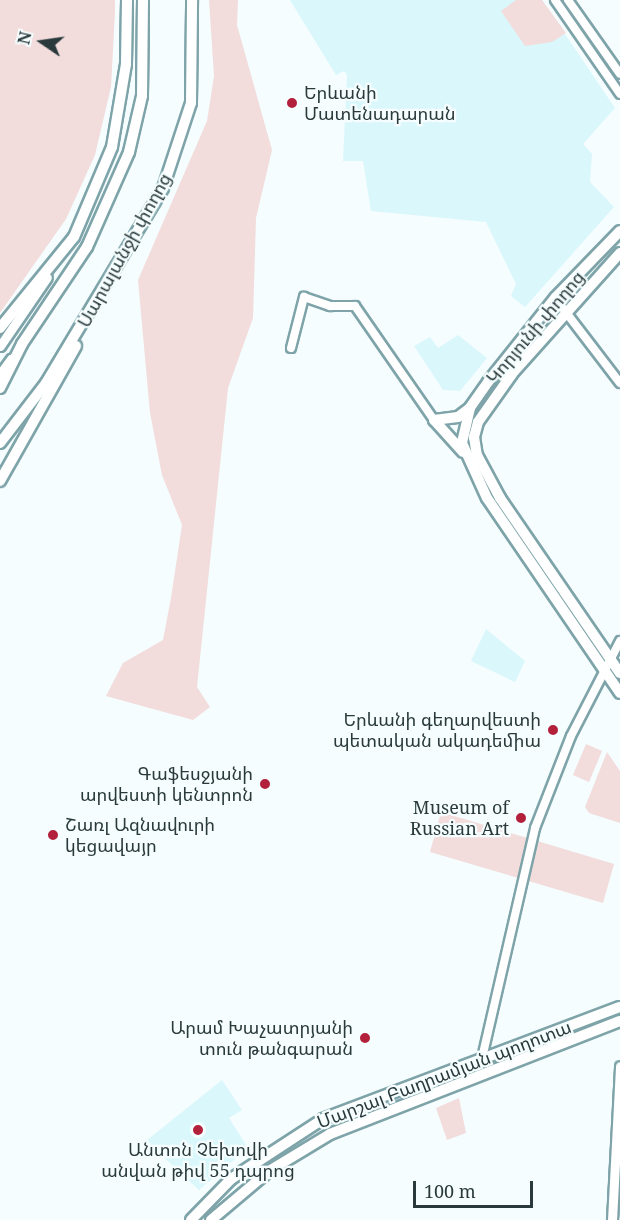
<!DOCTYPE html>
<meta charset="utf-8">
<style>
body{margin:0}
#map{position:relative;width:620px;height:1220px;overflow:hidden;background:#f5fdfe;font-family:"Noto Serif","Noto Sans Armenian",serif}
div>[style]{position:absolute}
.built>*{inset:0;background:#daf7fc}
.green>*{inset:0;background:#f2dcdc}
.roads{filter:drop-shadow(2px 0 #7ea4a9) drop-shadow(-2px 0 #7ea4a9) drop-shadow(0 2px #7ea4a9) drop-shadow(0 -2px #7ea4a9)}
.tertiary>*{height:8px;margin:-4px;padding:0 4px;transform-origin:4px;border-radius:4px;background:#fff}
.secondary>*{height:9px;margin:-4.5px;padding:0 4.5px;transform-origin:4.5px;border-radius:4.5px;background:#fff}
.primary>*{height:10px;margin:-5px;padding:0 5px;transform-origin:5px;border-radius:5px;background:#fff}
.trunk>*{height:10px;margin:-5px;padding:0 5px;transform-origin:5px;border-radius:5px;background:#fff}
.dots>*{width:16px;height:16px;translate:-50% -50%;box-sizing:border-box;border:3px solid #f5fdfe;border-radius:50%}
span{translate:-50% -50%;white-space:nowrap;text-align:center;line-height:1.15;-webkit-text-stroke:4.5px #f5fdfe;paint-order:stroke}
.poi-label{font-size:18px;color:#2a3a3c}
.left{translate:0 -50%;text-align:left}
.right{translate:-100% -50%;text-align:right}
.street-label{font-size:18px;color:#2a3a3c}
.north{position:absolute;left:12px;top:12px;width:60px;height:60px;-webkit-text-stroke:4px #f5fdfe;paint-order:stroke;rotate:283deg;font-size:16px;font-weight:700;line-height:24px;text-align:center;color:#2a3a3c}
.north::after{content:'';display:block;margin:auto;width:21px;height:27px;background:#2a3a3c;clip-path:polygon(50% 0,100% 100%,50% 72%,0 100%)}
.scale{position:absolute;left:413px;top:1181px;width:120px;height:27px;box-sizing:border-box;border:3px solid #2a3a3c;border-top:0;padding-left:8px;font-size:18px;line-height:21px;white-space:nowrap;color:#2a3a3c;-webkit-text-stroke:4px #f5fdfe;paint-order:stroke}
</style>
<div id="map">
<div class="built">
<div style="clip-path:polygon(290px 0,542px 0,615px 108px,583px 144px,592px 154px,590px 182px,614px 207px,525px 307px,511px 296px,516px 284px,486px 222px,371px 211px,363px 161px,343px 161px,347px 75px,344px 71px,336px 75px)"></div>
<div style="clip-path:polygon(458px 335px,487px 358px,460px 391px,443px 390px,414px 346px,430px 337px,438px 348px)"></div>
<div style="clip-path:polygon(486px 629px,525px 661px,515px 682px,471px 661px)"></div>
<div style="clip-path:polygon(222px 1080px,242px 1110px,229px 1118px,248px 1148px,199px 1190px,146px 1141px)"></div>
</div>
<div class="green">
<div style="clip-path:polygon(0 0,115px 0,115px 12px,111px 87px,95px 155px,66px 219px,0 313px)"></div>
<div style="clip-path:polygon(209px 0,238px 0,237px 25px,272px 150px,256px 218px,253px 318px,228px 388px,197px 687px,210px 707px,193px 720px,106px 696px,123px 663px,163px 640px,171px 598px,182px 525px,162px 475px,150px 413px,138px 280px,207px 121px,214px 76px)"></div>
<div style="clip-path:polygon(516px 0,542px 0,566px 33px,552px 42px,525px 46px,501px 11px)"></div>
<div style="clip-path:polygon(586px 744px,602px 751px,589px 782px,573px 775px)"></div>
<div style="clip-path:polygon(607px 752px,620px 771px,620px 823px,589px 813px,585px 807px)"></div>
<div style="clip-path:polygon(441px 812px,614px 864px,603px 903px,430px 852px)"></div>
<div style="clip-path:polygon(459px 1098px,466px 1133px,447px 1140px,436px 1108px)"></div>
</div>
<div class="roads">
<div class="tertiary">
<div style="left:555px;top:0;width:114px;rotate:55.3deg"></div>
<div style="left:568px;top:0;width:90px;rotate:54.9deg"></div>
<div style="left:555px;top:298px;width:107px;rotate:52.6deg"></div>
<div style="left:291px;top:348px;width:53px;rotate:-75.7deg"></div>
<div style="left:304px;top:297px;width:28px;rotate:19deg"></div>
<div style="left:330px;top:306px;width:25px"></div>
<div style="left:355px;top:306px;width:139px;rotate:55.3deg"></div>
<div style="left:482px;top:1058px;width:236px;rotate:-77deg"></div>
<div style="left:535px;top:828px;width:99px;rotate:-68.6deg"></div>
<div style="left:571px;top:736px;width:107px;rotate:-62.7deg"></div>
</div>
<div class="secondary">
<div style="left:0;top:346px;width:83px;rotate:-55.7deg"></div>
<div style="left:0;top:374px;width:19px;rotate:-54deg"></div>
<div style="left:612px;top:1220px;width:154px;rotate:-87deg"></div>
</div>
<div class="primary">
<div style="left:0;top:328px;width:117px;rotate:-50.9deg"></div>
<div style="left:74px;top:237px;width:98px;rotate:-67.1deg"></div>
<div style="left:112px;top:147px;width:84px;rotate:-80.4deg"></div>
<div style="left:126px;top:64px;width:64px;rotate:-89.1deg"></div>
<div style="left:0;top:388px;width:49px;rotate:-63.4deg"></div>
<div style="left:22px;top:344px;width:117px;rotate:-56.2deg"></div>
<div style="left:87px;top:247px;width:104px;rotate:-66.1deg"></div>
<div style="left:129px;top:152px;width:57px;rotate:-76.9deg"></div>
<div style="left:142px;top:96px;width:96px;rotate:-89.4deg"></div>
<div style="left:0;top:443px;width:76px;rotate:-52.5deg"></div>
<div style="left:46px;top:383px;width:227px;rotate:-59deg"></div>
<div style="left:163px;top:188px;width:89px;rotate:-71.8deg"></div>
<div style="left:191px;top:103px;width:103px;rotate:-89.4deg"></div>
<div style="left:0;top:481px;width:155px;rotate:-60.6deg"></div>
<div style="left:191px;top:1220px;width:57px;rotate:-45.7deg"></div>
<div style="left:231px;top:1179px;width:110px;rotate:-33.1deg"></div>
<div style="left:323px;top:1119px;width:317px;rotate:-20.7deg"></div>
<div style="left:211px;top:1220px;width:76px;rotate:-40.2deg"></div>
<div style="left:269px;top:1171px;width:71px;rotate:-31.2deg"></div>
<div style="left:330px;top:1134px;width:311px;rotate:-21.3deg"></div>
</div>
<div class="trunk">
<div style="left:620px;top:231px;width:93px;rotate:134.1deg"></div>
<div style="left:555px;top:298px;width:107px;rotate:128.6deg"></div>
<div style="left:488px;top:382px;width:32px;rotate:125deg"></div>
<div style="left:470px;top:408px;width:36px;rotate:103deg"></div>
<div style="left:462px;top:443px;width:60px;rotate:65.6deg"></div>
<div style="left:487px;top:498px;width:236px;rotate:55.7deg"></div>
<div style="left:620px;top:253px;width:162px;rotate:131.8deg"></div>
<div style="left:512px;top:374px;width:59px;rotate:125.3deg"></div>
<div style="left:478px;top:422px;width:16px;rotate:105deg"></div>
<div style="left:474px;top:437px;width:18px;rotate:81deg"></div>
<div style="left:477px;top:455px;width:49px;rotate:61.9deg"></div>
<div style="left:500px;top:498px;width:212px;rotate:55.6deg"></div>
<div style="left:434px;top:420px;width:43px;rotate:47.8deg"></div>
<div style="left:434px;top:420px;width:24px;rotate:-7deg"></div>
<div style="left:458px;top:417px;width:15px;rotate:-37deg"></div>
</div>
</div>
<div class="dots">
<div style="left:292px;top:103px;background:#b2203b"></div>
<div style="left:553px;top:730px;background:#b2203b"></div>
<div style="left:265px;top:784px;background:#b2203b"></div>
<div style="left:521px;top:818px;background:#b2203b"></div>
<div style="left:53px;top:835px;background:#b2203b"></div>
<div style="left:365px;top:1038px;background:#b2203b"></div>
<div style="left:198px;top:1130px;background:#b2203b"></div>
</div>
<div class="poi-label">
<span class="left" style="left:304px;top:103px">Երևանի<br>Մատենադարան</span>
<span class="right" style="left:541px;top:730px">Երևանի գեղարվեստի<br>պետական ակադեմիա</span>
<span class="right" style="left:253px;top:784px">Գաֆեսջյանի<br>արվեստի կենտրոն</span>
<span class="right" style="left:509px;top:818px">Museum of<br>Russian Art</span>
<span class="left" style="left:65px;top:835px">Շառլ Ազնավուրի<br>կեցավայր</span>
<span class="right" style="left:353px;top:1038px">Արամ Խաչատրյանի<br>տուն թանգարան</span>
<span style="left:198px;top:1160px">Անտոն Չեխովի<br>անվան թիվ 55 դպրոց</span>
</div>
<div class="street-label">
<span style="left:124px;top:250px;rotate:-61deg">Սարալանջի փողոց</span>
<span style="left:535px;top:327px;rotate:-50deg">Կորյունի փողոց</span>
<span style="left:444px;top:1074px;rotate:-21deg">Մարշալ Բաղրամյան պողոտա</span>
</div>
<div class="north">N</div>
<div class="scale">100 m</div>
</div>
